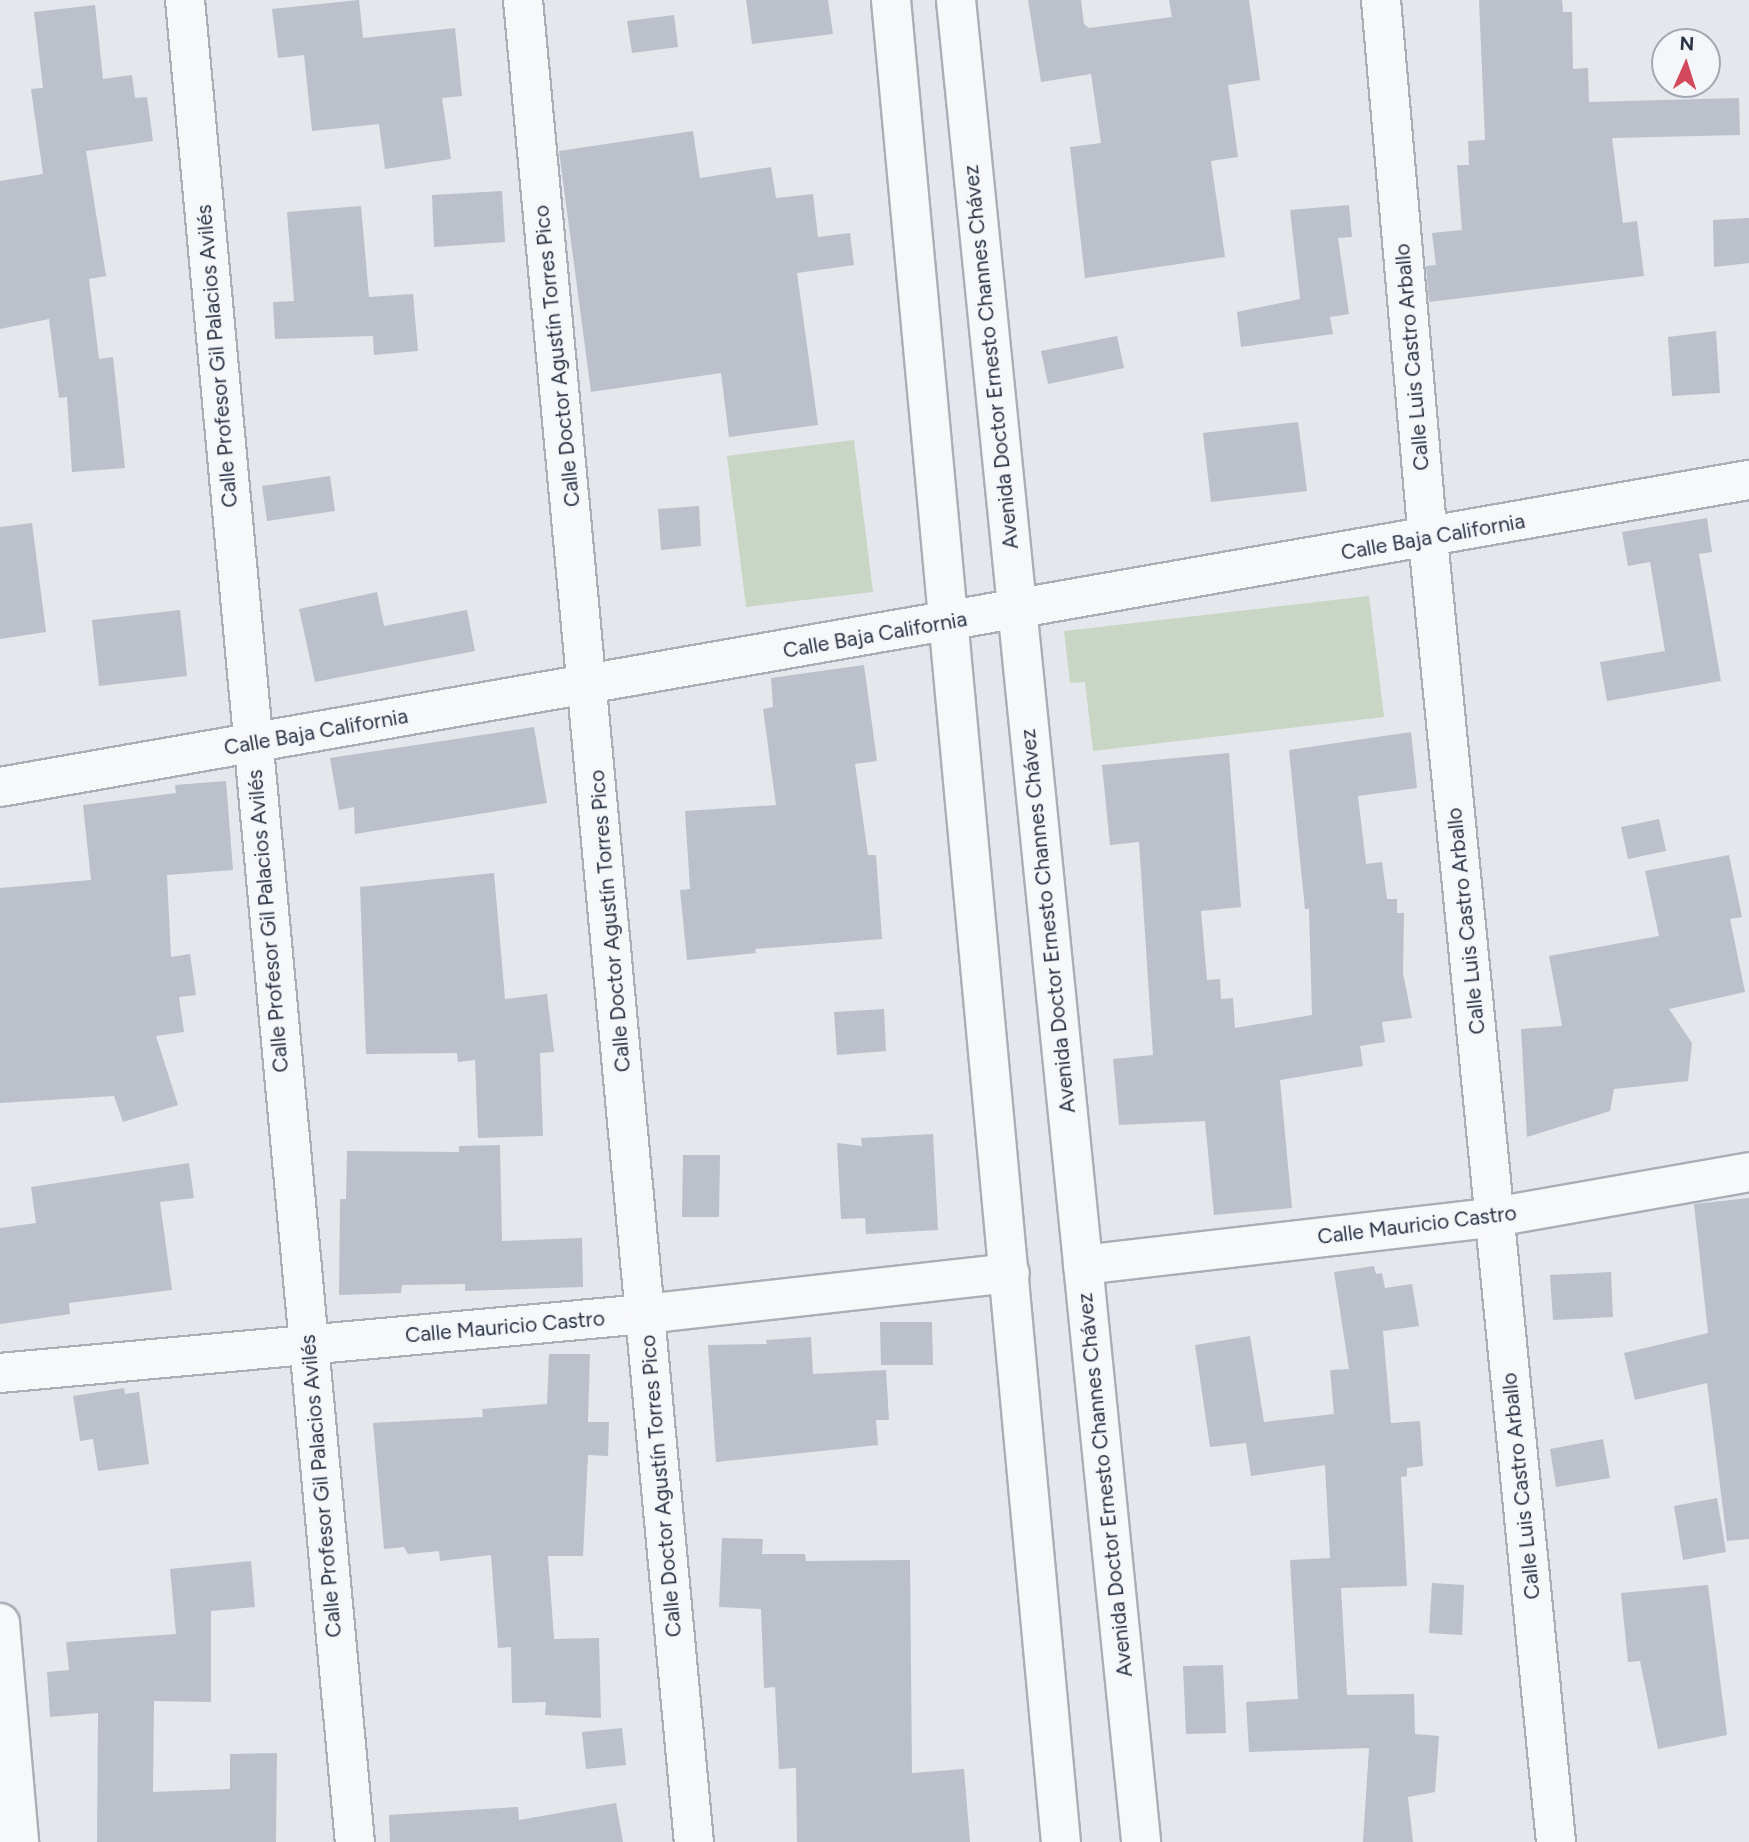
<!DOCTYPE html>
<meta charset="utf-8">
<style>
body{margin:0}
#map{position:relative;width:1749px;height:1842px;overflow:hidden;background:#e4e7ec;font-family:Figtree,sans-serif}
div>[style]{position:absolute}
.green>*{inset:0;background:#c9d6c5}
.building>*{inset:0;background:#bbc0ca}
.roads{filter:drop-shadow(2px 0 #a9aeb7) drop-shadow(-2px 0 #a9aeb7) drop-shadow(0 2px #a9aeb7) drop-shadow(0 -2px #a9aeb7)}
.minor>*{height:38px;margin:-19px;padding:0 19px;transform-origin:19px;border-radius:19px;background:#f7f8fa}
.tertiary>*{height:38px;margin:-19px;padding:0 19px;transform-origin:19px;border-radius:19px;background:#f7f8fa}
span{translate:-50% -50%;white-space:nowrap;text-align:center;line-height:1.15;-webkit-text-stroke:5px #f4f6f9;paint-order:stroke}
.street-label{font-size:21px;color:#2b3445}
.north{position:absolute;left:1651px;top:28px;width:70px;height:70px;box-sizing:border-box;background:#f4f6f9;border:2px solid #a4a8b1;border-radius:50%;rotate:3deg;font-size:19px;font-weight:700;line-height:28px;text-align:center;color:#2b3445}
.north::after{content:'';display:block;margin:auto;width:24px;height:32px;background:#d1495b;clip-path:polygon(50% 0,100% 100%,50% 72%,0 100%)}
</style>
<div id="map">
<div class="green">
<div style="clip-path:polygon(854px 440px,873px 592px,746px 607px,727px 456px)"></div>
<div style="clip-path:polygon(1369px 596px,1384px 717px,1093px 751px,1085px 682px,1070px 683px,1064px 631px)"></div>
</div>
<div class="building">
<div style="clip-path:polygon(359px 0,363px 38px,455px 28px,462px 96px,442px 98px,451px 159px,385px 169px,379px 124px,312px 131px,304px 55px,278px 58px,272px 9px)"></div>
<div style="clip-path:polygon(746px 0,828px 0,833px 34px,752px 44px)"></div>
<div style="clip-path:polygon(1028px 0,1081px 0,1084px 24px,1089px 28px,1172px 17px,1169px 0,1249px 0,1260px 80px,1228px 85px,1238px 157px,1211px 161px,1225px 257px,1085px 278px,1070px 147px,1101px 143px,1091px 74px,1041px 82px)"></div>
<div style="clip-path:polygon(1479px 0,1562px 0,1563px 12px,1572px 12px,1573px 69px,1588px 68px,1589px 102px,1739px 98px,1740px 135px,1612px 138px,1623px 223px,1637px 221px,1644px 276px,1429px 302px,1426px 266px,1436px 265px,1432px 233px,1462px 230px,1457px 165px,1469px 165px,1468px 141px,1485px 140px)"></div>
<div style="clip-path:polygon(95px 5px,103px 79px,132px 75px,135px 98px,147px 97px,153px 141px,86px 151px,106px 276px,89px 279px,99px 359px,113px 357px,125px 468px,72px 472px,67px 397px,59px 398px,49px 319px,0 329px,0 181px,43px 174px,31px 89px,43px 88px,34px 12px)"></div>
<div style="clip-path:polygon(674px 15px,678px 47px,632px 53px,627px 21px)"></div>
<div style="clip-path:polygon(693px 131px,700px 178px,771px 167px,776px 198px,813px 194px,818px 237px,850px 233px,854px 265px,797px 273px,818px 425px,729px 437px,721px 373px,591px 392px,559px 151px)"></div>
<div style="clip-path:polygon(502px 191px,505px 242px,434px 247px,432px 195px)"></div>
<div style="clip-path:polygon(1349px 205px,1352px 237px,1338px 238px,1349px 314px,1330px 317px,1333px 334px,1241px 347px,1237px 312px,1300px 299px,1290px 210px)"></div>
<div style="clip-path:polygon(361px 206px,369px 297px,413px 294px,418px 351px,374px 355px,373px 336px,275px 339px,273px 302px,294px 301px,287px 212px)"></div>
<div style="clip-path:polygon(1749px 218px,1749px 263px,1714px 267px,1713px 220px)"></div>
<div style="clip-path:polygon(1716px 331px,1720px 393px,1672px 396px,1668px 337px)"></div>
<div style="clip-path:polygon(1117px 336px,1124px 368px,1048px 384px,1041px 351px)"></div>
<div style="clip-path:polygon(1298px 422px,1307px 491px,1211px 502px,1203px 433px)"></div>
<div style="clip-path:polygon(330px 476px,335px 511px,267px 521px,262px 486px)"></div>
<div style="clip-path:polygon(699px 506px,701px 546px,661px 550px,658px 509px)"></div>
<div style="clip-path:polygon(1707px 518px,1712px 552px,1699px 554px,1721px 681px,1607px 701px,1600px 662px,1665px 651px,1650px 562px,1628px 566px,1622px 532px)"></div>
<div style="clip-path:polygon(32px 523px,46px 632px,0 639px,0 527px)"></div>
<div style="clip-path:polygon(377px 592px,384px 626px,467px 610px,475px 651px,315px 682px,299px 609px)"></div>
<div style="clip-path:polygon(180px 610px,187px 676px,99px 686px,92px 620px)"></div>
<div style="clip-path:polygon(864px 665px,877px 761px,855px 764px,868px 855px,876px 855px,882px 939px,755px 949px,756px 953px,687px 960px,680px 890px,690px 889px,685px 811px,776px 805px,763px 709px,773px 707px,771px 678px)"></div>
<div style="clip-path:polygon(534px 727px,547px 803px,355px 834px,354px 807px,339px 810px,330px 758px)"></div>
<div style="clip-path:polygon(1411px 732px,1417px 788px,1358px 796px,1366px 864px,1382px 862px,1387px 899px,1397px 899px,1397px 913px,1404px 913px,1403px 973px,1412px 1018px,1382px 1022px,1385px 1042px,1360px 1046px,1363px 1066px,1280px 1080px,1292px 1208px,1214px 1215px,1205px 1121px,1119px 1125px,1113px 1059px,1153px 1055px,1139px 842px,1110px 845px,1102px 765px,1229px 753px,1241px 907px,1201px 911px,1207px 980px,1220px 979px,1221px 999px,1233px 998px,1235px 1028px,1312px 1015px,1309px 909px,1305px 909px,1289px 750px)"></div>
<div style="clip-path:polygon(226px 781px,233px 870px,167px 875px,171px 957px,190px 954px,196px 995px,179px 997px,184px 1032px,156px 1036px,178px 1105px,123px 1122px,114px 1096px,0 1103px,0 888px,91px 880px,83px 805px,176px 793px,175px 785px)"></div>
<div style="clip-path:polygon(1659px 819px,1666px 851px,1628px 859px,1621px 827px)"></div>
<div style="clip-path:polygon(1729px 855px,1742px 917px,1730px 919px,1745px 992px,1669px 1009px,1692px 1043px,1688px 1081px,1614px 1089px,1610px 1111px,1527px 1137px,1521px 1029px,1562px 1026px,1549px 956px,1659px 936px,1645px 871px)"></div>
<div style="clip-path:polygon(494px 873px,505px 999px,547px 994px,554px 1052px,540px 1053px,543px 1136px,478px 1138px,475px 1060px,458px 1062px,457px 1053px,366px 1054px,360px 887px)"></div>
<div style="clip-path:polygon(884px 1009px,886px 1051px,837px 1055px,834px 1012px)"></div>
<div style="clip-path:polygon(933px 1134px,938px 1230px,866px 1234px,865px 1218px,841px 1219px,837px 1143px,862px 1146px,861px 1138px)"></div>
<div style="clip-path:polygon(500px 1145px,502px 1241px,582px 1238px,583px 1287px,465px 1291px,465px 1284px,402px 1285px,401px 1293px,339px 1295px,340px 1199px,346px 1199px,347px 1151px,459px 1152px,459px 1146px)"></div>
<div style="clip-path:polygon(683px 1155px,720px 1155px,719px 1217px,682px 1217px)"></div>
<div style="clip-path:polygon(189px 1163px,194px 1198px,160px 1202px,172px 1290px,69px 1303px,70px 1314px,0 1324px,0 1228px,36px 1223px,31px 1187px)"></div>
<div style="clip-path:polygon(1749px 1198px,1749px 1539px,1727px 1541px,1707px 1383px,1635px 1400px,1624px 1353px,1708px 1333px,1694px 1204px)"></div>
<div style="clip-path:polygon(1374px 1266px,1376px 1274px,1382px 1273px,1385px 1288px,1412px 1284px,1419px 1326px,1383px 1331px,1391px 1423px,1420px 1421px,1423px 1466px,1407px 1468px,1407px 1476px,1401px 1477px,1407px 1586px,1341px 1588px,1347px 1695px,1414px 1694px,1415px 1734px,1439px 1736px,1435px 1792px,1408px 1797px,1413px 1842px,1363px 1842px,1369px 1748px,1249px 1752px,1246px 1702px,1298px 1699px,1290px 1560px,1330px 1558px,1325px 1465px,1251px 1476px,1246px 1443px,1210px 1447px,1195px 1345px,1250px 1336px,1264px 1422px,1334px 1414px,1330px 1370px,1349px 1369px,1334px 1272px)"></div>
<div style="clip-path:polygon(1611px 1272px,1613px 1317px,1553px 1320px,1550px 1275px)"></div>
<div style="clip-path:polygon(880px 1322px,932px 1322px,933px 1365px,881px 1365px)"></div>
<div style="clip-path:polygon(811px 1337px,813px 1374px,886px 1370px,889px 1420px,876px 1420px,878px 1445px,716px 1462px,708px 1345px,767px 1344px,766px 1340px)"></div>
<div style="clip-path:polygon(549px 1354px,590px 1354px,588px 1422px,609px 1422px,608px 1456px,588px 1455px,583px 1556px,548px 1556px,554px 1639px,599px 1638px,601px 1718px,545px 1715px,546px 1702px,512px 1703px,511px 1647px,498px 1648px,491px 1555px,440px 1561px,439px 1551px,408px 1554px,404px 1547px,384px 1549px,373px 1423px,483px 1417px,482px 1409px,547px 1404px)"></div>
<div style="clip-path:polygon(124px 1388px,125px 1394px,139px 1392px,149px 1464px,98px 1471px,93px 1439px,80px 1441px,73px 1396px)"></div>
<div style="clip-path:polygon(1603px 1439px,1610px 1478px,1556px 1487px,1550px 1449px)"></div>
<div style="clip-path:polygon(1717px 1498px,1726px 1552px,1683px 1560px,1674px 1506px)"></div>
<div style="clip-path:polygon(722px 1538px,763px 1539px,762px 1554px,805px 1554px,806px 1561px,910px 1560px,912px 1773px,964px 1769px,970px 1842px,797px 1842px,796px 1768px,779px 1769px,775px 1687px,764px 1688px,761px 1609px,719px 1607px)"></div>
<div style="clip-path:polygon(251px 1561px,255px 1607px,211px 1611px,211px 1702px,154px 1701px,153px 1792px,230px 1789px,230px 1754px,277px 1753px,276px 1842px,97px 1842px,98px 1713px,50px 1717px,47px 1672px,69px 1670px,66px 1642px,176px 1634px,170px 1569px)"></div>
<div style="clip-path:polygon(1432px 1583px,1464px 1585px,1462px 1635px,1429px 1633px)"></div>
<div style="clip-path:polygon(1708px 1585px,1727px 1735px,1658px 1749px,1640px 1661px,1628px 1662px,1621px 1593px)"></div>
<div style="clip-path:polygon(1223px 1665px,1226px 1733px,1186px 1734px,1183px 1666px)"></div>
<div style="clip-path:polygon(622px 1728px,626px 1765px,586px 1769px,582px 1732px)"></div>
<div style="clip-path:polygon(616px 1803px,623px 1842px,390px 1842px,389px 1815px,518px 1807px,519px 1820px)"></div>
</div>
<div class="roads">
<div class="minor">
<div style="left:185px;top:0;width:1850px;rotate:84.73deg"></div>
<div style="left:523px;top:0;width:1850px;rotate:84.7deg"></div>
<div style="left:1381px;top:0;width:541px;rotate:85.02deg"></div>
<div style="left:1428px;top:539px;width:1309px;rotate:84.39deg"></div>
<div style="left:0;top:787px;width:1776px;rotate:-9.96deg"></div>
<div style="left:1083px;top:1265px;width:415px;rotate:-6.6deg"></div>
<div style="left:1495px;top:1217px;width:258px;rotate:-10deg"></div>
<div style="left:0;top:1373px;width:648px;rotate:-5.23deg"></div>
<div style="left:645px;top:1314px;width:367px;rotate:-6.4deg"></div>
<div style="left:0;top:1623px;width:220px;rotate:85deg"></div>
</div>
<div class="tertiary">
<div style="left:891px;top:0;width:1850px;rotate:84.73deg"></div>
<div style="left:956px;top:0;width:1851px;rotate:84.26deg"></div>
</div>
</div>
<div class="street-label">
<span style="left:217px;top:356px;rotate:-95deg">Calle Profesor Gil Palacios Avilés</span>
<span style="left:557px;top:356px;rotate:-96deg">Calle Doctor Agustín Torres Pico</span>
<span style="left:991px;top:357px;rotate:-96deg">Avenida Doctor Ernesto Channes Chávez</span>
<span style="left:1412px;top:357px;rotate:-95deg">Calle Luis Castro Arballo</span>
<span style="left:1433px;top:537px;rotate:-10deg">Calle Baja California</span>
<span style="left:875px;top:635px;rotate:-10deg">Calle Baja California</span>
<span style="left:316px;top:732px;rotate:-10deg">Calle Baja California</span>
<span style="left:268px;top:921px;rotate:-95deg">Calle Profesor Gil Palacios Avilés</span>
<span style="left:610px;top:921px;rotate:-95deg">Calle Doctor Agustín Torres Pico</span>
<span style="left:1048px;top:921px;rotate:-96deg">Avenida Doctor Ernesto Channes Chávez</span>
<span style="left:1466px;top:921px;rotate:-96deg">Calle Luis Castro Arballo</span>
<span style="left:1417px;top:1225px;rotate:-7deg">Calle Mauricio Castro</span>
<span style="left:505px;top:1327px;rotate:-5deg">Calle Mauricio Castro</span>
<span style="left:1105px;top:1485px;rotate:-96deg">Avenida Doctor Ernesto Channes Chávez</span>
<span style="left:321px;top:1486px;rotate:-95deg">Calle Profesor Gil Palacios Avilés</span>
<span style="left:661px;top:1486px;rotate:-95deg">Calle Doctor Agustín Torres Pico</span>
<span style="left:1521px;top:1486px;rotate:-96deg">Calle Luis Castro Arballo</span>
</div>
<div class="north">N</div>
</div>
